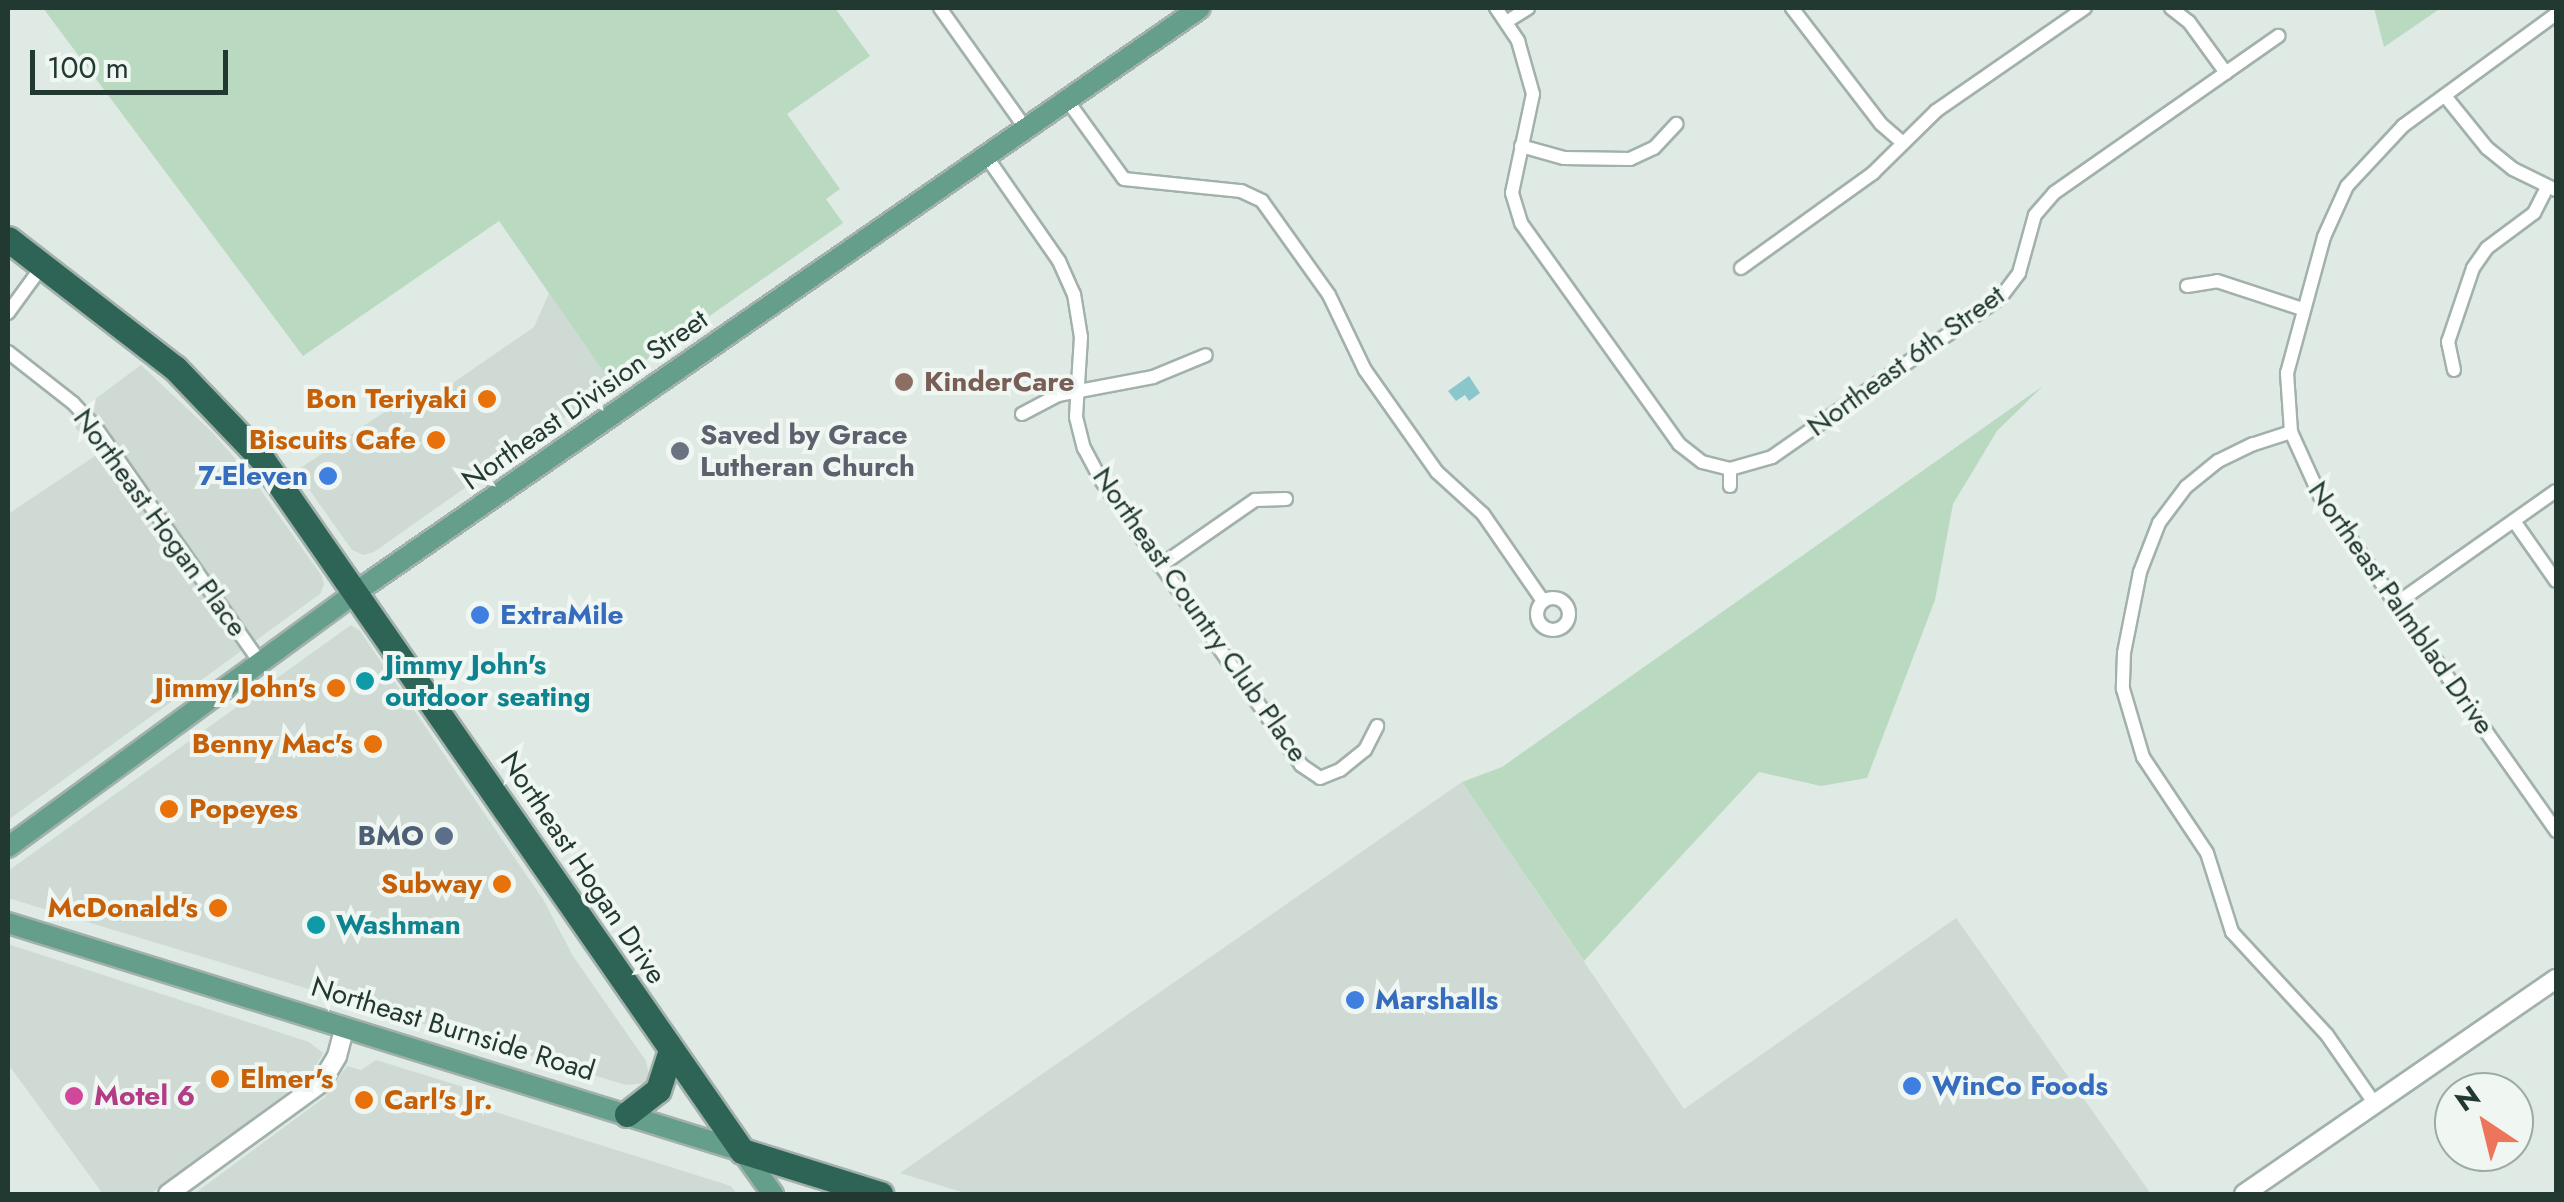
<!DOCTYPE html>
<style>
body{margin:0}
#map{position:relative;width:2564px;height:1202px;overflow:hidden;background:#dfeae5;font-family:Jost,sans-serif}
div>[style]{position:absolute}
.built>*{inset:0;background:#cedad3}
.green>*{inset:0;background:#b9dac0}
.water>*{inset:0;background:#89c7cd}
.roads{filter:drop-shadow(2px 0 #a2b1ab) drop-shadow(-2px 0 #a2b1ab) drop-shadow(0 2px #a2b1ab) drop-shadow(0 -2px #a2b1ab)}
.street>*{height:12px;margin:-6px;padding:0 6px;transform-origin:6px;border-radius:6px;background:#fff}
.street>.ring{margin:-6px;padding:0;box-sizing:content-box;background:none;border:12px solid #fff;border-radius:50%}
.secondary>*{height:18px;margin:-9px;padding:0 9px;transform-origin:9px;border-radius:9px;background:#fff}
.primary>*{height:20px;margin:-10px;padding:0 10px;transform-origin:10px;border-radius:10px;background:#669e8c}
.highway>*{height:25px;margin:-12.5px;padding:0 12.5px;transform-origin:12.5px;border-radius:12.5px;background:#2e6455}
.dots>*{width:28px;height:28px;translate:-50% -50%;box-sizing:border-box;border:5px solid #f0f7f3;border-radius:50%}
span{translate:-50% -50%;white-space:nowrap;text-align:center;line-height:1.15;-webkit-text-stroke:8px #f0f7f3;paint-order:stroke}
.street-label{font-size:28px;color:#213931}
.education-label{font-size:28px;color:#785e54;font-weight:700}
.left{translate:0 -50%;text-align:left}
.food-label{font-size:28px;color:#c56008;font-weight:700}
.right{translate:-100% -50%;text-align:right}
.worship-label{font-size:28px;color:#5b616d;font-weight:700}
.shop-label{font-size:28px;color:#366cbe;font-weight:700}
.culture-label{font-size:28px;color:#0d838f;font-weight:700}
.service-label{font-size:28px;color:#4e5e75;font-weight:700}
.hotel-label{font-size:28px;color:#b23c85;font-weight:700}
.frame{position:absolute;inset:0;border:10px solid #213931;pointer-events:none}
.north{position:absolute;left:2434px;top:1072px;width:100px;height:100px;box-sizing:border-box;background:#f0f7f3;border:2px solid #9daba5;border-radius:50%;rotate:325deg;font-size:28px;font-weight:700;line-height:40px;text-align:center;color:#213931}
.north::after{content:'';display:block;margin:auto;width:35px;height:45px;background:#ec755b;clip-path:polygon(50% 0,100% 100%,50% 72%,0 100%)}
.scale{position:absolute;left:30px;top:50px;width:198px;height:45px;box-sizing:border-box;border:5px solid #213931;border-top:0;padding-left:12px;font-size:30px;line-height:35px;white-space:nowrap;color:#213931;-webkit-text-stroke:8px #f0f7f3;paint-order:stroke}
</style>
<div id="map">
<div class="built">
<div style="clip-path:polygon(549px 293px,612px 384px,374px 552px,364px 555px,352px 550px,296px 471px,398px 403px,411px 412px,534px 327px)"></div>
<div style="clip-path:polygon(141px 365px,212px 432px,252px 478px,322px 576px,324px 585px,320px 594px,8px 820px,8px 514px,98px 454px,68px 419px)"></div>
<div style="clip-path:polygon(351px 625px,360px 631px,544px 901px,573px 956px,646px 1061px,649px 1075px,645px 1083px,626px 1085px,8px 898px,8px 871px)"></div>
<div style="clip-path:polygon(1462px 782px,1684px 1109px,1956px 918px,2151px 1194px,968px 1194px,900px 1173px)"></div>
<div style="clip-path:polygon(8px 944px,309px 1042px,323px 1053px,311px 1075px,150px 1194px,103px 1194px,8px 1064px)"></div>
<div style="clip-path:polygon(376px 1060px,483px 1093px,470px 1104px,731px 1186px,737px 1194px,194px 1194px,325px 1097px,347px 1066px,361px 1070px)"></div>
</div>
<div class="green">
<div style="clip-path:polygon(43px 8px,835px 8px,870px 56px,787px 114px,840px 189px,826px 199px,843px 223px,612px 384px,499px 221px,303px 356px)"></div>
<div style="clip-path:polygon(2374px 8px,2441px 8px,2384px 47px)"></div>
<div style="clip-path:polygon(2043px 386px,1997px 431px,1953px 504px,1935px 600px,1867px 778px,1821px 786px,1759px 772px,1584px 961px,1462px 782px,1502px 767px)"></div>
</div>
<div class="water">
<div style="clip-path:polygon(1469px 376px,1480px 393px,1469px 401px,1465px 395px,1456px 401px,1448px 391px)"></div>
</div>
<div class="roads">
<div class="street">
<div style="left:940px;top:8px;width:148px;rotate:54.6deg"></div>
<div style="left:1496px;top:8px;width:40px;rotate:56deg"></div>
<div style="left:1518px;top:41px;width:55px;rotate:74.2deg"></div>
<div style="left:1533px;top:94px;width:101px;rotate:102deg"></div>
<div style="left:1512px;top:193px;width:31px;rotate:73deg"></div>
<div style="left:1521px;top:223px;width:272px;rotate:54.4deg"></div>
<div style="left:1679px;top:444px;width:29px;rotate:38deg"></div>
<div style="left:1702px;top:462px;width:29px;rotate:14deg"></div>
<div style="left:1730px;top:469px;width:44px;rotate:-15.9deg"></div>
<div style="left:1772px;top:457px;width:279px;rotate:-34.9deg"></div>
<div style="left:2001px;top:297px;width:30px;rotate:-53deg"></div>
<div style="left:2019px;top:273px;width:60px;rotate:-74.6deg"></div>
<div style="left:2035px;top:215px;width:29px;rotate:-49deg"></div>
<div style="left:2054px;top:193px;width:274px;rotate:-35deg"></div>
<div style="left:1792px;top:8px;width:146px;rotate:52.5deg"></div>
<div style="left:1881px;top:124px;width:29px;rotate:41deg"></div>
<div style="left:2171px;top:8px;width:23px;rotate:38deg"></div>
<div style="left:2189px;top:22px;width:63px;rotate:54deg"></div>
<div style="left:2556px;top:14px;width:190px;rotate:143.8deg"></div>
<div style="left:2403px;top:126px;width:82px;rotate:133deg"></div>
<div style="left:2347px;top:186px;width:56px;rotate:114.3deg"></div>
<div style="left:2324px;top:237px;width:141px;rotate:105.2deg"></div>
<div style="left:2287px;top:373px;width:59px;rotate:86.1deg"></div>
<div style="left:2291px;top:432px;width:70px;rotate:65.6deg"></div>
<div style="left:2320px;top:496px;width:410px;rotate:54.8deg"></div>
<div style="left:1506px;top:22px;width:26px;rotate:-32deg"></div>
<div style="left:2445px;top:96px;width:67px;rotate:51.1deg"></div>
<div style="left:2487px;top:148px;width:33px;rotate:39deg"></div>
<div style="left:2513px;top:169px;width:48px;rotate:26deg"></div>
<div style="left:1067px;top:100px;width:97px;rotate:54.2deg"></div>
<div style="left:1124px;top:179px;width:118px;rotate:5.9deg"></div>
<div style="left:1241px;top:191px;width:23px;rotate:25deg"></div>
<div style="left:1262px;top:201px;width:115px;rotate:54.5deg"></div>
<div style="left:1329px;top:295px;width:83px;rotate:64.4deg"></div>
<div style="left:1365px;top:370px;width:125px;rotate:54.8deg"></div>
<div style="left:1437px;top:472px;width:62px;rotate:42.4deg"></div>
<div style="left:1483px;top:514px;width:106px;rotate:55.4deg"></div>
<div style="left:1521px;top:146px;width:45px;rotate:15.6deg"></div>
<div style="left:1564px;top:158px;width:66px;rotate:0.9deg"></div>
<div style="left:1630px;top:159px;width:26px;rotate:-25deg"></div>
<div style="left:1654px;top:148px;width:33px;rotate:-47deg"></div>
<div style="left:986px;top:156px;width:128px;rotate:55.2deg"></div>
<div style="left:1059px;top:261px;width:36px;rotate:66deg"></div>
<div style="left:1074px;top:294px;width:44px;rotate:80.8deg"></div>
<div style="left:1081px;top:337px;width:80px;rotate:93.6deg"></div>
<div style="left:1076px;top:417px;width:32px;rotate:76deg"></div>
<div style="left:1084px;top:448px;width:36px;rotate:62deg"></div>
<div style="left:1101px;top:480px;width:348px;rotate:54.9deg"></div>
<div style="left:1301px;top:765px;width:23px;rotate:34deg"></div>
<div style="left:1320px;top:778px;width:22px;rotate:-22deg"></div>
<div style="left:1340px;top:770px;width:32px;rotate:-39deg"></div>
<div style="left:1365px;top:750px;width:27px;rotate:-63deg"></div>
<div style="left:1741px;top:268px;width:163px;rotate:-35.7deg"></div>
<div style="left:1873px;top:173px;width:88px;rotate:-44.5deg"></div>
<div style="left:1936px;top:111px;width:181px;rotate:-34.7deg"></div>
<div style="left:2187px;top:286px;width:30px;rotate:-9deg"></div>
<div style="left:2217px;top:281px;width:89px;rotate:18.2deg"></div>
<div style="left:8px;top:313px;width:59px;rotate:-53.9deg"></div>
<div style="left:8px;top:352px;width:83px;rotate:38.1deg"></div>
<div style="left:73px;top:403px;width:34px;rotate:47deg"></div>
<div style="left:96px;top:428px;width:286px;rotate:55deg"></div>
<div style="left:2454px;top:370px;width:29px;rotate:-102deg"></div>
<div style="left:2448px;top:342px;width:78px;rotate:-71.3deg"></div>
<div style="left:2473px;top:268px;width:24px;rotate:-55deg"></div>
<div style="left:2487px;top:248px;width:59px;rotate:-36.7deg"></div>
<div style="left:2534px;top:213px;width:29px;rotate:-63deg"></div>
<div style="left:1022px;top:414px;width:41px;rotate:-27.8deg"></div>
<div style="left:1058px;top:395px;width:97px;rotate:-10.7deg"></div>
<div style="left:1153px;top:377px;width:57px;rotate:-22.5deg"></div>
<div style="left:2291px;top:432px;width:40px;rotate:162deg"></div>
<div style="left:2253px;top:444px;width:39px;rotate:154deg"></div>
<div style="left:2218px;top:461px;width:41px;rotate:140.9deg"></div>
<div style="left:2186px;top:487px;width:45px;rotate:126.9deg"></div>
<div style="left:2159px;top:523px;width:53px;rotate:111.2deg"></div>
<div style="left:2140px;top:572px;width:83px;rotate:101.2deg"></div>
<div style="left:2124px;top:653px;width:36px;rotate:92deg"></div>
<div style="left:2123px;top:689px;width:71px;rotate:73.6deg"></div>
<div style="left:2143px;top:757px;width:115px;rotate:56.3deg"></div>
<div style="left:2207px;top:853px;width:83px;rotate:72.4deg"></div>
<div style="left:2232px;top:932px;width:140px;rotate:47.3deg"></div>
<div style="left:2327px;top:1035px;width:84px;rotate:55.2deg"></div>
<div style="left:1730px;top:486px;width:17px;rotate:-90deg"></div>
<div style="left:2514px;top:521px;width:73px;rotate:55deg"></div>
<div style="left:1160px;top:566px;width:116px;rotate:-34.8deg"></div>
<div style="left:1255px;top:500px;width:31px;rotate:-2deg"></div>
<div class="ring" style="left:1537px;top:598px;width:20px;height:20px"></div>
<div style="left:2397px;top:603px;width:194px;rotate:-35.2deg"></div>
</div>
<div class="secondary">
<div style="left:168px;top:1194px;width:189px;rotate:-36deg"></div>
<div style="left:321px;top:1083px;width:31px;rotate:-59deg"></div>
<div style="left:337px;top:1056px;width:30px;rotate:-75deg"></div>
<div style="left:2244px;top:1194px;width:379px;rotate:-34.6deg"></div>
</div>
<div class="primary">
<div style="left:8px;top:847px;width:431px;rotate:-36.2deg"></div>
<div style="left:356px;top:592px;width:1026px;rotate:-34.68deg"></div>
<div style="left:8px;top:923px;width:769px;rotate:17.26deg"></div>
<div style="left:742px;top:1151px;width:53px;rotate:54.2deg"></div>
</div>
<div class="highway">
<div style="left:8px;top:239px;width:211px;rotate:37.7deg"></div>
<div style="left:175px;top:368px;width:126px;rotate:46.3deg"></div>
<div style="left:262px;top:459px;width:842px;rotate:55.25deg"></div>
<div style="left:742px;top:1151px;width:145px;rotate:17.3deg"></div>
<div style="left:627px;top:1114px;width:39px;rotate:-38deg"></div>
<div style="left:658px;top:1090px;width:42px;rotate:-72deg"></div>
</div>
</div>
<div class="dots">
<div style="left:904px;top:382px;background:#8d6e63"></div>
<div style="left:487px;top:399px;background:#e8710a"></div>
<div style="left:436px;top:440px;background:#e8710a"></div>
<div style="left:680px;top:451px;background:#6b7280"></div>
<div style="left:328px;top:476px;background:#3f7fe0"></div>
<div style="left:480px;top:615px;background:#3f7fe0"></div>
<div style="left:365px;top:681px;background:#0f9aa8"></div>
<div style="left:336px;top:688px;background:#e8710a"></div>
<div style="left:373px;top:744px;background:#e8710a"></div>
<div style="left:169px;top:809px;background:#e8710a"></div>
<div style="left:444px;top:836px;background:#5c6f8a"></div>
<div style="left:502px;top:884px;background:#e8710a"></div>
<div style="left:218px;top:908px;background:#e8710a"></div>
<div style="left:316px;top:925px;background:#0f9aa8"></div>
<div style="left:1355px;top:1000px;background:#3f7fe0"></div>
<div style="left:220px;top:1079px;background:#e8710a"></div>
<div style="left:1912px;top:1086px;background:#3f7fe0"></div>
<div style="left:74px;top:1096px;background:#d1479c"></div>
<div style="left:364px;top:1100px;background:#e8710a"></div>
</div>
<div class="street-label">
<span style="left:1906px;top:361px;rotate:-36deg">Northeast 6th Street</span>
<span style="left:585px;top:400px;rotate:-35deg">Northeast Division Street</span>
<span style="left:160px;top:523px;rotate:54deg">Northeast Hogan Place</span>
<span style="left:2401px;top:608px;rotate:55deg">Northeast Palmblad Drive</span>
<span style="left:1200px;top:615px;rotate:55deg">Northeast Country Club Place</span>
<span style="left:583px;top:868px;rotate:56deg">Northeast Hogan Drive</span>
<span style="left:453px;top:1029px;rotate:17deg">Northeast Burnside Road</span>
</div>
<div class="education-label">
<span class="left" style="left:924px;top:382px">KinderCare</span>
</div>
<div class="food-label">
<span class="right" style="left:467px;top:399px">Bon Teriyaki</span>
<span class="right" style="left:416px;top:440px">Biscuits Cafe</span>
<span class="right" style="left:316px;top:688px">Jimmy John's</span>
<span class="right" style="left:353px;top:744px">Benny Mac's</span>
<span class="left" style="left:189px;top:809px">Popeyes</span>
<span class="right" style="left:482px;top:884px">Subway</span>
<span class="right" style="left:198px;top:908px">McDonald's</span>
<span class="left" style="left:240px;top:1079px">Elmer's</span>
<span class="left" style="left:384px;top:1100px">Carl's Jr.</span>
</div>
<div class="worship-label">
<span class="left" style="left:700px;top:451px">Saved by Grace<br>Lutheran Church</span>
</div>
<div class="shop-label">
<span class="right" style="left:308px;top:476px">7-Eleven</span>
<span class="left" style="left:500px;top:615px">ExtraMile</span>
<span class="left" style="left:1375px;top:1000px">Marshalls</span>
<span class="left" style="left:1932px;top:1086px">WinCo Foods</span>
</div>
<div class="culture-label">
<span class="left" style="left:385px;top:681px">Jimmy John's<br>outdoor seating</span>
<span class="left" style="left:336px;top:925px">Washman</span>
</div>
<div class="service-label">
<span class="right" style="left:424px;top:836px">BMO</span>
</div>
<div class="hotel-label">
<span class="left" style="left:94px;top:1096px">Motel 6</span>
</div>
<div class="frame"></div>
<div class="north">N</div>
<div class="scale">100 m</div>
</div>
